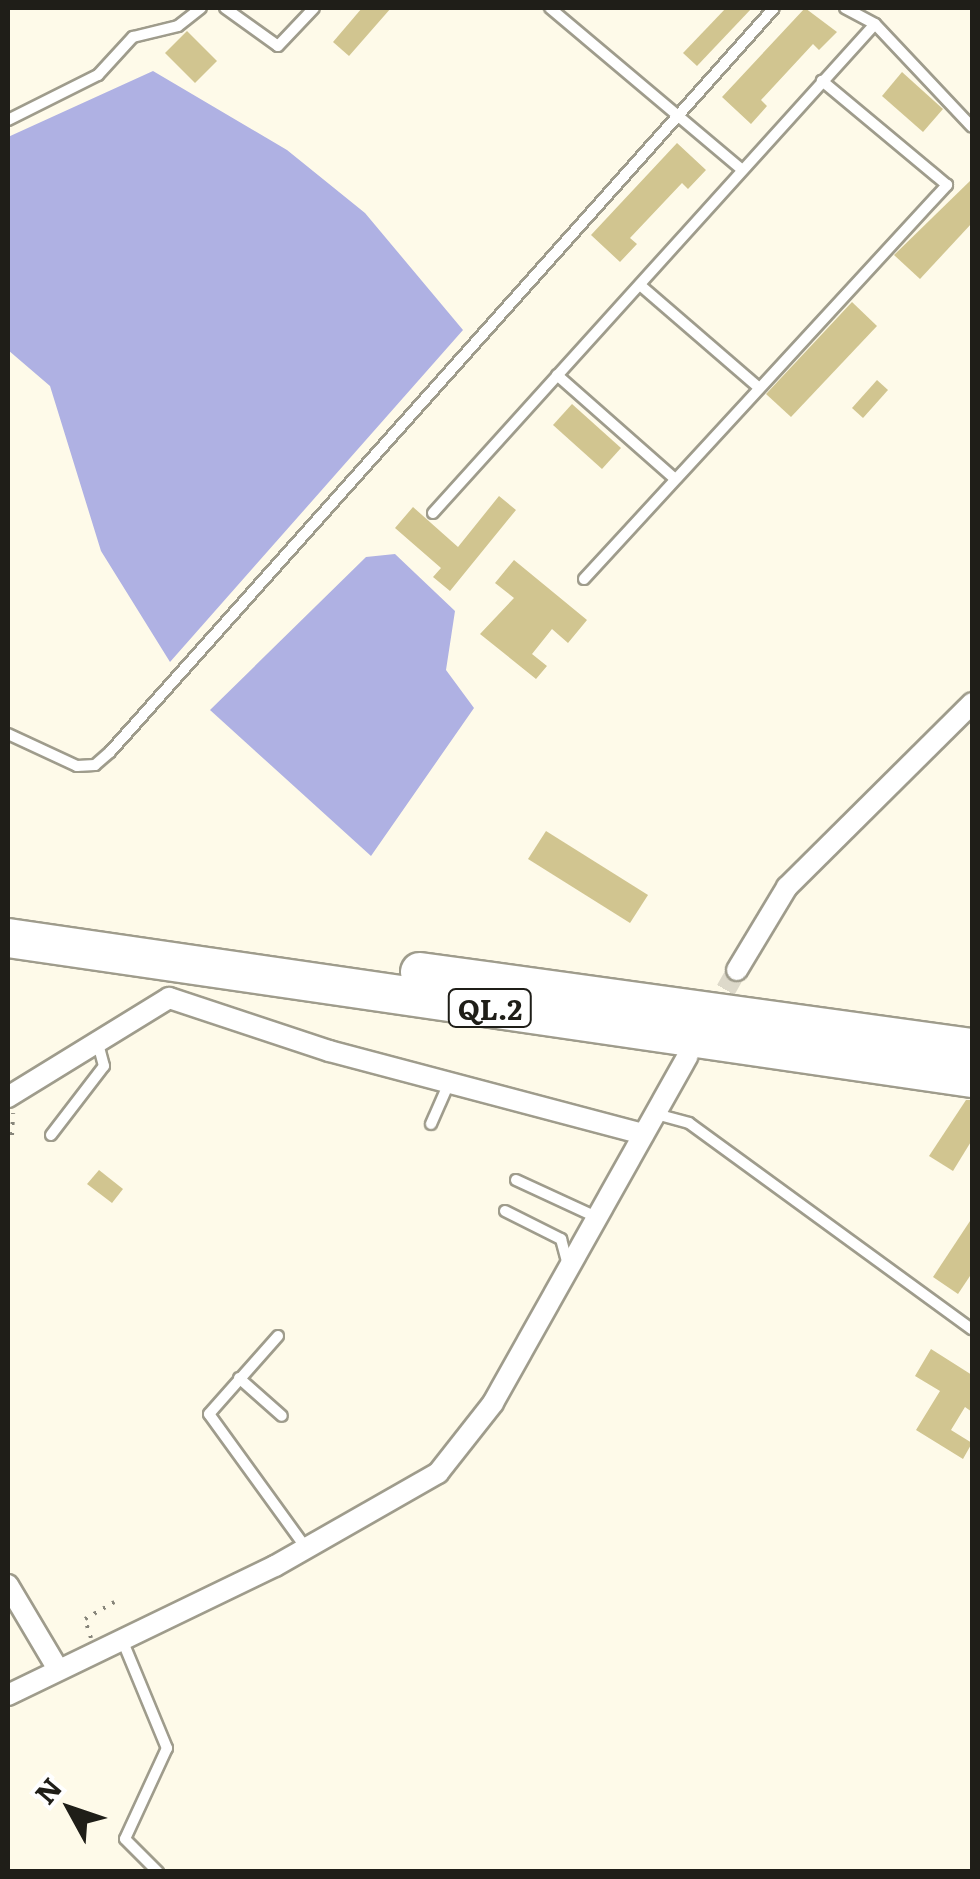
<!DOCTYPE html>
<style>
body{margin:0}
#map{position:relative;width:980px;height:1879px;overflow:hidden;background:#fefae9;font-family:Literata,serif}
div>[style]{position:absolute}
.water>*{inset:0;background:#afb1e3}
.building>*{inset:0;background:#d1c590}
.street-tunnel>*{height:20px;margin-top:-10px;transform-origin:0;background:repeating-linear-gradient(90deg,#ddd9ca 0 20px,transparent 0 30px)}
.path>*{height:4px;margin-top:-2px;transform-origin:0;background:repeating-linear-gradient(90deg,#87857a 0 2.5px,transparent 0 10.5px)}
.roads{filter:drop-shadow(2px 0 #9f9c8c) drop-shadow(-2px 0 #9f9c8c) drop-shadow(0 2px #9f9c8c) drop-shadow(0 -2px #9f9c8c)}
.lane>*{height:10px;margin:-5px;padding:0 5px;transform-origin:5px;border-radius:5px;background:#fff}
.street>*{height:20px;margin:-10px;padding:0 10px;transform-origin:10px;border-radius:10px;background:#fff}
.highway>*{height:38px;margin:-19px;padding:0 19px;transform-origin:19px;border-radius:19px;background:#fff}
span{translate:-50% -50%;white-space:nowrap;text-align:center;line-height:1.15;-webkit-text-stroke:8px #fff;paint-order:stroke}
.shield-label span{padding:2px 8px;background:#fff;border:2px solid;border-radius:8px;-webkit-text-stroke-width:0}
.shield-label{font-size:28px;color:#1f1e18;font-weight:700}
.frame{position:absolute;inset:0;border:10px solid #1f1e18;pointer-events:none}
.north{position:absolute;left:20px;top:1759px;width:100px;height:100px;-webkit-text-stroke:8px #fff;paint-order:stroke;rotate:310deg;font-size:28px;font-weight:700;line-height:40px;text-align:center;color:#1f1e18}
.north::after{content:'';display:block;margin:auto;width:35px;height:45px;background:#1f1e18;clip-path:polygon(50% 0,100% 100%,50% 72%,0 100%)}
</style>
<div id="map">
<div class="water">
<div style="clip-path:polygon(153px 71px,287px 150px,365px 213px,463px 330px,170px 662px,101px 551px,50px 386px,8px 350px,8px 137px)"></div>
<div style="clip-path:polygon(395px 554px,455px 611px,446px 670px,474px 708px,371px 856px,210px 710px,366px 557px)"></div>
</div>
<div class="building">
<div style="clip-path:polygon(362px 8px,391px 8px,349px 56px,333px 42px)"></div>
<div style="clip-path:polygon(726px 8px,752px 8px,697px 66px,683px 53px)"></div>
<div style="clip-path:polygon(805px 8px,837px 32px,819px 50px,813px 44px,761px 100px,767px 106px,751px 124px,722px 97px)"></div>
<div style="clip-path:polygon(187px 31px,217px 61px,195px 83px,165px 53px)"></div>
<div style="clip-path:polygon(902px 72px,943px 109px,923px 132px,882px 96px)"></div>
<div style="clip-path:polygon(677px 143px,706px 170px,688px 189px,682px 183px,630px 238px,637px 244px,620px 262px,591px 235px)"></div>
<div style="clip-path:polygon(972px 179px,972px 223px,920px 279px,894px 255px)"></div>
<div style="clip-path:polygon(852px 302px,877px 326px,791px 417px,766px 394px)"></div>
<div style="clip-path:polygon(877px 380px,888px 390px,863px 418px,852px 408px)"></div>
<div style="clip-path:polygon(572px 404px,621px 448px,602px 469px,553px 425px)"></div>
<div style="clip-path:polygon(499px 496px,516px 510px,450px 591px,433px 577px,441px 568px,395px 528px,413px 507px,458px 547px)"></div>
<div style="clip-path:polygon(514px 560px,587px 620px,568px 643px,552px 629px,532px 654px,547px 666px,536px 679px,480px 634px,514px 598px,495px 583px)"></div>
<div style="clip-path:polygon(546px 831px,648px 895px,630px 923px,528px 859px)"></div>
<div style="clip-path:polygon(966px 1100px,972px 1100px,972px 1140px,953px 1171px,929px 1156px)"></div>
<div style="clip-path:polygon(99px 1170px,123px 1189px,112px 1203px,87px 1184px)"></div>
<div style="clip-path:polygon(972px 1218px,972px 1273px,958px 1294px,933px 1277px)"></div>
<div style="clip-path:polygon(931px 1349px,972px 1375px,972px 1412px,965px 1407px,951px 1430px,972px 1443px,963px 1459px,916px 1430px,940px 1391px,915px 1376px)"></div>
</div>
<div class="street-tunnel">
<div style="left:711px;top:1016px;width:53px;rotate:-60.5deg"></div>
</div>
<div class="path">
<div style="left:12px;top:1135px;width:22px;rotate:-87deg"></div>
<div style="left:91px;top:1638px;width:20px;rotate:-108deg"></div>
<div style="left:85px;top:1619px;width:34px;rotate:-30deg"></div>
</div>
<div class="roads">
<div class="lane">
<div style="left:225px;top:8px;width:65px;rotate:35.6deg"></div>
<div style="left:278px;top:46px;width:52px;rotate:-46.5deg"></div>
<div style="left:550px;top:8px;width:248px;rotate:40.1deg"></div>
<div style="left:845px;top:8px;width:34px;rotate:28deg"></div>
<div style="left:875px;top:24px;width:141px;rotate:46.7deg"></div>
<div style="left:8px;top:120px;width:101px;rotate:-26.6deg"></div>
<div style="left:98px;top:75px;width:52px;rotate:-47.4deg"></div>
<div style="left:133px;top:37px;width:46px;rotate:-13.7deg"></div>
<div style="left:178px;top:26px;width:29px;rotate:-38deg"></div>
<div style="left:640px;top:285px;width:156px;rotate:40.8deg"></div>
<div style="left:557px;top:375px;width:157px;rotate:41.4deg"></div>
<div style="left:433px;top:513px;width:659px;rotate:-47.89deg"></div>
<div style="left:584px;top:579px;width:536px;rotate:-47.35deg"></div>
<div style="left:947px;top:185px;width:163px;rotate:-140.2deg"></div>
<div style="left:8px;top:734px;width:76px;rotate:24.9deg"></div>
<div style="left:77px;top:766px;width:18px;rotate:-3deg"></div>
<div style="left:95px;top:765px;width:20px;rotate:-41deg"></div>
<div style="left:110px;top:752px;width:997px;rotate:-48.25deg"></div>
<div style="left:656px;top:1114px;width:34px;rotate:15deg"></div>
<div style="left:689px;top:1123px;width:350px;rotate:36.1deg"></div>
<div style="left:431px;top:1124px;width:45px;rotate:-66.3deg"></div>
<div style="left:51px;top:1135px;width:87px;rotate:-52.5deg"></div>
<div style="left:104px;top:1066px;width:27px;rotate:-105deg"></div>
<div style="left:516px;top:1180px;width:88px;rotate:24.8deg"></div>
<div style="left:505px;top:1211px;width:63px;rotate:26.6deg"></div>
<div style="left:561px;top:1239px;width:28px;rotate:75deg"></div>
<div style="left:278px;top:1336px;width:104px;rotate:131.5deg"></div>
<div style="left:209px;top:1414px;width:165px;rotate:54.1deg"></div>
<div style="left:239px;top:1378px;width:57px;rotate:41.5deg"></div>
<div style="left:123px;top:1642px;width:115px;rotate:67.5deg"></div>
<div style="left:167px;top:1748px;width:100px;rotate:114.8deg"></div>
<div style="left:125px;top:1839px;width:47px;rotate:45deg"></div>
</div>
<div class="street">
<div style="left:737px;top:970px;width:97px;rotate:-58.9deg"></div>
<div style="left:787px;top:887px;width:261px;rotate:-44.8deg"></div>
<div style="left:8px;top:1097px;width:189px;rotate:-31.6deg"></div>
<div style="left:169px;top:998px;width:169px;rotate:18.3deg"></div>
<div style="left:329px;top:1051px;width:325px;rotate:14.8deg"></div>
<div style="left:8px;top:1585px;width:94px;rotate:59.3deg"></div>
<div style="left:8px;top:1695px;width:297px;rotate:-25.8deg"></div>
<div style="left:275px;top:1566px;width:188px;rotate:-29.7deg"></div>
<div style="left:438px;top:1473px;width:89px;rotate:-51.8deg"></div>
<div style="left:493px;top:1403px;width:398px;rotate:-60.7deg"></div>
</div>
<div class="highway">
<div style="left:8px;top:938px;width:974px;rotate:8.26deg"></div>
<div style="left:420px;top:972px;width:557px;rotate:7.84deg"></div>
</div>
</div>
<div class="shield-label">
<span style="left:490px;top:1008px">QL.2</span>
</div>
<div class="frame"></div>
<div class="north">N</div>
</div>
